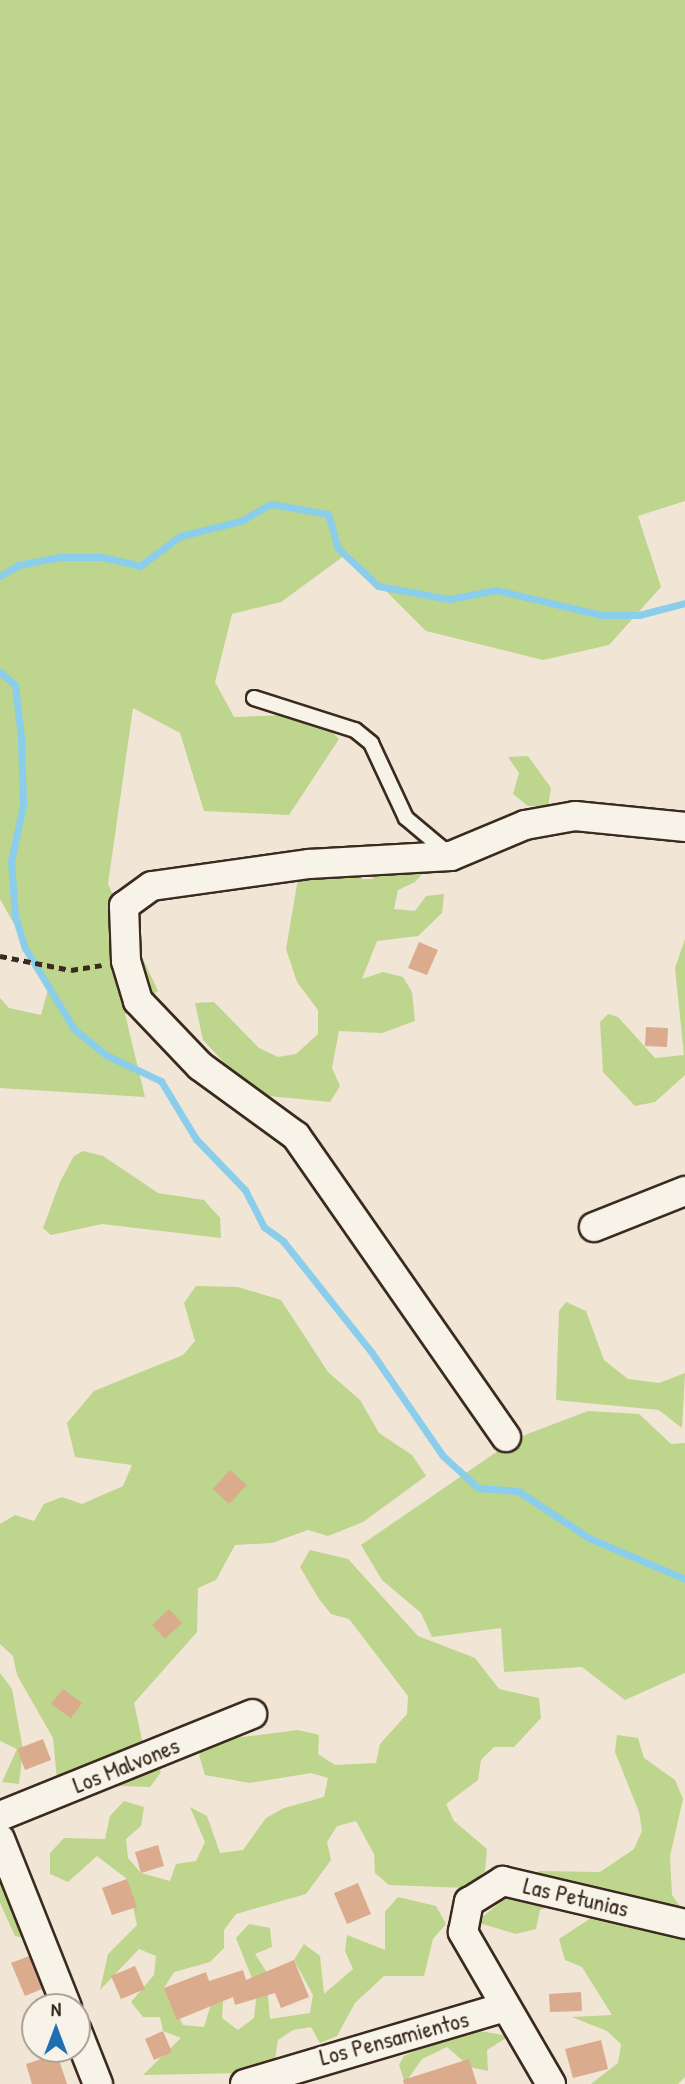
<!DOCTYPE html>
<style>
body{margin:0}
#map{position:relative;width:685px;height:2084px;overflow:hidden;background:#f1e5d6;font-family:"Patrick Hand",sans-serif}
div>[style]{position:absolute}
.green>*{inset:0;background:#bdd58c}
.stream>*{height:7px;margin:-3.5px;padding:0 3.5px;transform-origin:3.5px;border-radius:3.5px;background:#8aceec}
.building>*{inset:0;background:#daab8c}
.path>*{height:4.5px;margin-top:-2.25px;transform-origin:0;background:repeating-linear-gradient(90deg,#3b2a1e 0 7px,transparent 0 12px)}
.roads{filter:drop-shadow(2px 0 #3b2a1e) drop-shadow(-2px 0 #3b2a1e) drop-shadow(0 2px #3b2a1e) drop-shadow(0 -2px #3b2a1e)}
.lane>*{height:14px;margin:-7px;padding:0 7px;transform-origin:7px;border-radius:7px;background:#f7f3e8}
.street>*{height:28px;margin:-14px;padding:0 14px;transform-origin:14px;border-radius:14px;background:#f7f3e8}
span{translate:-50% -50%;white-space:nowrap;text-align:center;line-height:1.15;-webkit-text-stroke:6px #f7f3e8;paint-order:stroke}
.street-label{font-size:24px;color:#3b2a1e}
.north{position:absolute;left:21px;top:1993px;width:70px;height:70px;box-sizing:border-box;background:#f7f3e8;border:2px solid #aca397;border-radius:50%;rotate:0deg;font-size:19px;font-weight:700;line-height:28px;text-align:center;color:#3b2a1e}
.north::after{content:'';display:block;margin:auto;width:24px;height:32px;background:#1f6fb2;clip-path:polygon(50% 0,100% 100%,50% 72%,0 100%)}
</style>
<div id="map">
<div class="green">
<div style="clip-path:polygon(0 0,685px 0,685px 501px,638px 516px,661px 587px,609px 645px,543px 660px,426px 631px,348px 553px,281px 602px,232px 614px,215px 682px,234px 717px,314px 714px,339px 739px,289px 815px,204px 811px,180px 733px,133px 708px,108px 884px,158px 991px,125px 1014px,145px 1097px,0 1088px,0 998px,9px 1008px,41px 1015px,49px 986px,0 899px)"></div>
<div style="clip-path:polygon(528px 756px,551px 788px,548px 806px,528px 806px,513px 794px,519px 773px,508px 757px)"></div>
<div style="clip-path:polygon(435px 860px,415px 882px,398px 890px,394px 909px,415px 911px,426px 896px,444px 894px,442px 913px,418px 936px,377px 941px,362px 979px,383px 972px,403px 977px,412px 992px,415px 1021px,382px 1033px,339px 1031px,332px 1068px,340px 1086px,330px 1102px,269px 1096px,234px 1073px,203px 1040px,195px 1003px,214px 1002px,259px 1048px,278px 1057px,296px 1054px,318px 1034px,318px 1010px,297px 982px,286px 949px,298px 879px,354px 861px,362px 879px,372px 879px,385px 864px)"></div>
<div style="clip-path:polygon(685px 939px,685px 1075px,655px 1102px,635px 1106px,603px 1072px,600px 1022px,608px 1014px,618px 1017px,655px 1058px,684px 1055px,675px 968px)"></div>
<div style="clip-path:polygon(83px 1151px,103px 1156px,158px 1193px,204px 1200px,220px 1218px,221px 1238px,102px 1224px,51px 1235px,43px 1228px,60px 1182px,74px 1156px)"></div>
<div style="clip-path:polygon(196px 1286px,238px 1287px,281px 1300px,328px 1372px,360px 1400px,379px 1433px,412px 1455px,426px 1476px,363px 1522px,328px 1536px,308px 1530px,272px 1543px,235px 1545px,216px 1580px,198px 1588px,197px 1632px,134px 1703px,142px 1740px,161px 1772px,150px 1787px,93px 1785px,84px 1801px,67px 1794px,57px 1780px,53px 1738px,17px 1675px,13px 1656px,0 1644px,0 1524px,15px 1515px,34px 1521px,44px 1504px,62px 1497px,82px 1504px,123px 1486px,132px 1465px,75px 1457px,67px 1423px,94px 1391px,183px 1355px,195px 1341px,184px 1303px)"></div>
<div style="clip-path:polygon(566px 1302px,586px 1311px,604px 1360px,628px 1379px,659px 1383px,685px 1373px,682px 1428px,659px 1410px,556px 1400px,559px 1311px)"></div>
<div style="clip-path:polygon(588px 1411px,639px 1414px,671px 1444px,685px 1443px,685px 1673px,625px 1700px,582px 1667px,504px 1672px,501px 1628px,432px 1637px,421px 1613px,382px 1580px,361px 1545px,517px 1438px)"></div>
<div style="clip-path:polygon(310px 1550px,348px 1559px,418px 1636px,475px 1658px,499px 1689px,539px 1698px,541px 1718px,514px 1747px,494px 1747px,481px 1760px,478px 1780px,446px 1804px,454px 1821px,487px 1849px,485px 1871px,467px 1888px,389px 1885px,375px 1873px,374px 1854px,356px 1821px,337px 1826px,327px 1842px,331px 1860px,306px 1894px,236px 1914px,224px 1930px,224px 1948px,210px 1962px,174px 1972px,164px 1988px,183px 2025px,204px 2027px,215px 1991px,224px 1986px,222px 2018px,238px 2030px,254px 2018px,257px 1991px,236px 1938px,249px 1924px,270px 1928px,272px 1947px,255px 1954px,266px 1971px,270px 2019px,310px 2013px,313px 1995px,294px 1960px,304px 1944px,320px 1956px,324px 1994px,353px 1969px,345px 1951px,347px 1935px,385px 1950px,385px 1912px,398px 1897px,436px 1906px,446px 1924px,433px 1939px,424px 1976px,384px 1976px,355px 2003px,337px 2036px,320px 2043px,311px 2027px,293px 2030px,278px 2040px,275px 2059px,241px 2073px,143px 2075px,181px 2038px,163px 2031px,160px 2017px,143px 2017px,131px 2002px,154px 1975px,156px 1956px,139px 1949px,100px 1990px,108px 1954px,137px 1925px,127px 1879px,97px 1856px,68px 1882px,50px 1874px,50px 1853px,64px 1838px,105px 1839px,110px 1816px,124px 1801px,144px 1807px,141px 1826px,126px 1839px,128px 1858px,141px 1873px,170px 1881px,176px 1864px,196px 1861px,205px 1842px,190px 1807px,207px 1816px,220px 1853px,243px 1850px,266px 1818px,284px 1808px,324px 1797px,328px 1778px,311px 1773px,250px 1783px,205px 1775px,199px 1755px,212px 1741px,298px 1730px,319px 1735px,318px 1754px,335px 1765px,376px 1763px,380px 1744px,407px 1714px,408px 1696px,349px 1619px,331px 1614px,319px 1599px,300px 1567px)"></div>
<div style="clip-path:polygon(0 1673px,12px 1689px,23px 1750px,19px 1784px,2px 1782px,17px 1749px,0 1741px)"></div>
<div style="clip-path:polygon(617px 1735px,638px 1738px,644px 1758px,675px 1780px,683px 1799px,670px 1856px,672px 1895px,685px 1913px,685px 2077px,678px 2084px,591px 2084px,618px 2063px,621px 2044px,607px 2031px,572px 2017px,612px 2015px,582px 1967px,565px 1960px,559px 1939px,594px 1916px,558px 1903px,540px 1910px,536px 1929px,516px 1934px,476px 1922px,539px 1871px,600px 1872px,634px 1849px,642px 1831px,639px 1812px,615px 1752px)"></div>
<div style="clip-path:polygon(0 1871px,33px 1926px,24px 1938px,15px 1936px,0 1903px)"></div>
<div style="clip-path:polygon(468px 2029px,509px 2036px,487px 2050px,488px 2071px,470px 2067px,447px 2047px,422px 2059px,405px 2083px,399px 2065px,404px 2056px)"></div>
</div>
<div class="stream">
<div style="left:0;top:576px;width:21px;rotate:-31deg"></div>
<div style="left:18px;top:565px;width:43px;rotate:-10.8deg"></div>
<div style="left:60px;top:557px;width:42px"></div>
<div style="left:102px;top:557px;width:39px;rotate:13deg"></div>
<div style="left:140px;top:566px;width:50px;rotate:-36.9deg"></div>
<div style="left:180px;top:536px;width:63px;rotate:-13.8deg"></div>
<div style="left:241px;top:521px;width:34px;rotate:-30deg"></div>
<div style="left:271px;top:504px;width:58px;rotate:10deg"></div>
<div style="left:328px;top:514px;width:35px;rotate:74deg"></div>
<div style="left:338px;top:548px;width:55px;rotate:43.5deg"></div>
<div style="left:378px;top:586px;width:72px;rotate:10.4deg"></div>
<div style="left:449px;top:599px;width:48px;rotate:-10.8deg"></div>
<div style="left:496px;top:590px;width:108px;rotate:13.4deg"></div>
<div style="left:601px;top:615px;width:38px"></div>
<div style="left:639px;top:615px;width:48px;rotate:-14.6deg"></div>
<div style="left:0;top:672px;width:20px;rotate:41deg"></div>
<div style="left:15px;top:685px;width:53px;rotate:83.5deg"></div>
<div style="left:21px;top:738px;width:68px;rotate:88.3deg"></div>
<div style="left:23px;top:806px;width:56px;rotate:102.3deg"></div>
<div style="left:11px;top:861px;width:55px;rotate:85.8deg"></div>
<div style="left:15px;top:916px;width:34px;rotate:73deg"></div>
<div style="left:25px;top:948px;width:95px;rotate:58.8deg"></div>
<div style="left:74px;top:1029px;width:41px;rotate:39.1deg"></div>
<div style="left:106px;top:1055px;width:61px;rotate:25.3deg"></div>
<div style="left:161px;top:1081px;width:68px;rotate:58.9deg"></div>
<div style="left:196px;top:1139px;width:71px;rotate:46.1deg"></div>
<div style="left:245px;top:1190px;width:42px;rotate:62.8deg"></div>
<div style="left:264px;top:1227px;width:24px;rotate:36deg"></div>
<div style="left:283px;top:1241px;width:143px;rotate:51.5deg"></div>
<div style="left:372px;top:1353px;width:125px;rotate:55.4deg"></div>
<div style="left:443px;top:1456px;width:47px;rotate:42.4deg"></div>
<div style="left:478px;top:1488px;width:40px;rotate:4.3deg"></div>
<div style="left:518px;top:1491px;width:85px;rotate:33.5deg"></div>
<div style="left:589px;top:1538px;width:104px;rotate:23.1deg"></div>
</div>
<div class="building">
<div style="clip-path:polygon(419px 942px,438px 950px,427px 975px,408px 968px)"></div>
<div style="clip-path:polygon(646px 1027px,668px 1028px,667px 1047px,645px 1046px)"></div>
<div style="clip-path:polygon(230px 1470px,247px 1485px,229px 1504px,213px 1489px)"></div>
<div style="clip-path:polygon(169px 1609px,182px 1623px,165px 1639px,152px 1625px)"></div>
<div style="clip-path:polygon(63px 1689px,82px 1703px,71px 1718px,51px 1704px)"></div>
<div style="clip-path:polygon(43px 1739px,51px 1760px,25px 1770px,17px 1749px)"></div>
<div style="clip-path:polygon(158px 1845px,164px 1866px,141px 1873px,135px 1852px)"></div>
<div style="clip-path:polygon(127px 1879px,137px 1907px,112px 1915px,102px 1888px)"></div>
<div style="clip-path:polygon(358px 1883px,371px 1914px,347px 1924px,334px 1893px)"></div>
<div style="clip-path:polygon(29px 1956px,42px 1989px,25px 1996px,11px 1963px)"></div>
<div style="clip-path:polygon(294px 1960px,309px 1997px,281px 2008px,275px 1993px,235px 2005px,233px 1997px,177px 2020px,164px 1988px,206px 1972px,209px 1981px,243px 1970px,246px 1980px)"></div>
<div style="clip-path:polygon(135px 1966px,145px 1989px,121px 1999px,111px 1976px)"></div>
<div style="clip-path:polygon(581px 1992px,582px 2011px,550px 2012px,549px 1994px)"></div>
<div style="clip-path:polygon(163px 2031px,172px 2052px,154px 2060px,145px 2039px)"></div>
<div style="clip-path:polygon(601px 2040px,608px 2069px,573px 2078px,565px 2049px)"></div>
<div style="clip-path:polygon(57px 2054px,67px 2084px,32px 2084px,26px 2064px)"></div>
<div style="clip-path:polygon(469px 2059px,477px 2084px,404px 2084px,403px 2080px)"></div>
</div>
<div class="path">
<div style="left:0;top:956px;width:72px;rotate:11.2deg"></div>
<div style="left:71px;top:970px;width:31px;rotate:-9deg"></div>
</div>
<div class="roads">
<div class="lane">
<div style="left:254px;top:698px;width:106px;rotate:17.6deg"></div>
<div style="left:355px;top:730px;width:21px;rotate:39deg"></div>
<div style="left:371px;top:743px;width:83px;rotate:65deg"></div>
<div style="left:406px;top:818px;width:57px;rotate:40.1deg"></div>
</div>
<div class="street">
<div style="left:594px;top:1227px;width:98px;rotate:-21.6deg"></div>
<div style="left:506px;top:1437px;width:367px;rotate:-124.9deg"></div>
<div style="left:296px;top:1136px;width:119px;rotate:-143.9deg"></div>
<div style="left:200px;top:1066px;width:90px;rotate:-133.6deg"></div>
<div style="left:138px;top:1001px;width:42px;rotate:-106.7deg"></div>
<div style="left:126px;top:961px;width:55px;rotate:-92.1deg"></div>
<div style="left:124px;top:906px;width:34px;rotate:-36deg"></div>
<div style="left:152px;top:886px;width:159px;rotate:-8deg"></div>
<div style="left:309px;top:864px;width:142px;rotate:-3.2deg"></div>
<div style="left:451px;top:856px;width:80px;rotate:-22.7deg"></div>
<div style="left:525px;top:825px;width:51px;rotate:-10.2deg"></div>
<div style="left:575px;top:816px;width:111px;rotate:5.7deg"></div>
<div style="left:0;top:1816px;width:272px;rotate:-22deg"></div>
<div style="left:0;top:1839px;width:181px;rotate:68.3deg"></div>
<div style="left:77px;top:2031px;width:57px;rotate:68.4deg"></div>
<div style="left:245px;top:2084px;width:271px;rotate:-16.5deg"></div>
<div style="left:551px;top:2084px;width:176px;rotate:-120.1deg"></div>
<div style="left:463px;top:1932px;width:31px;rotate:-79deg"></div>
<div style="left:469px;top:1902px;width:40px;rotate:-32deg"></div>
<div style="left:503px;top:1881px;width:187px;rotate:13.3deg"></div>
</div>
</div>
<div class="street-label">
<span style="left:126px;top:1765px;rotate:-22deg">Los Malvones</span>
<span style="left:576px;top:1897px;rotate:13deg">Las Petunias</span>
<span style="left:394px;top:2038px;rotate:-15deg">Los Pensamientos</span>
</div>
<div class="north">N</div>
</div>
